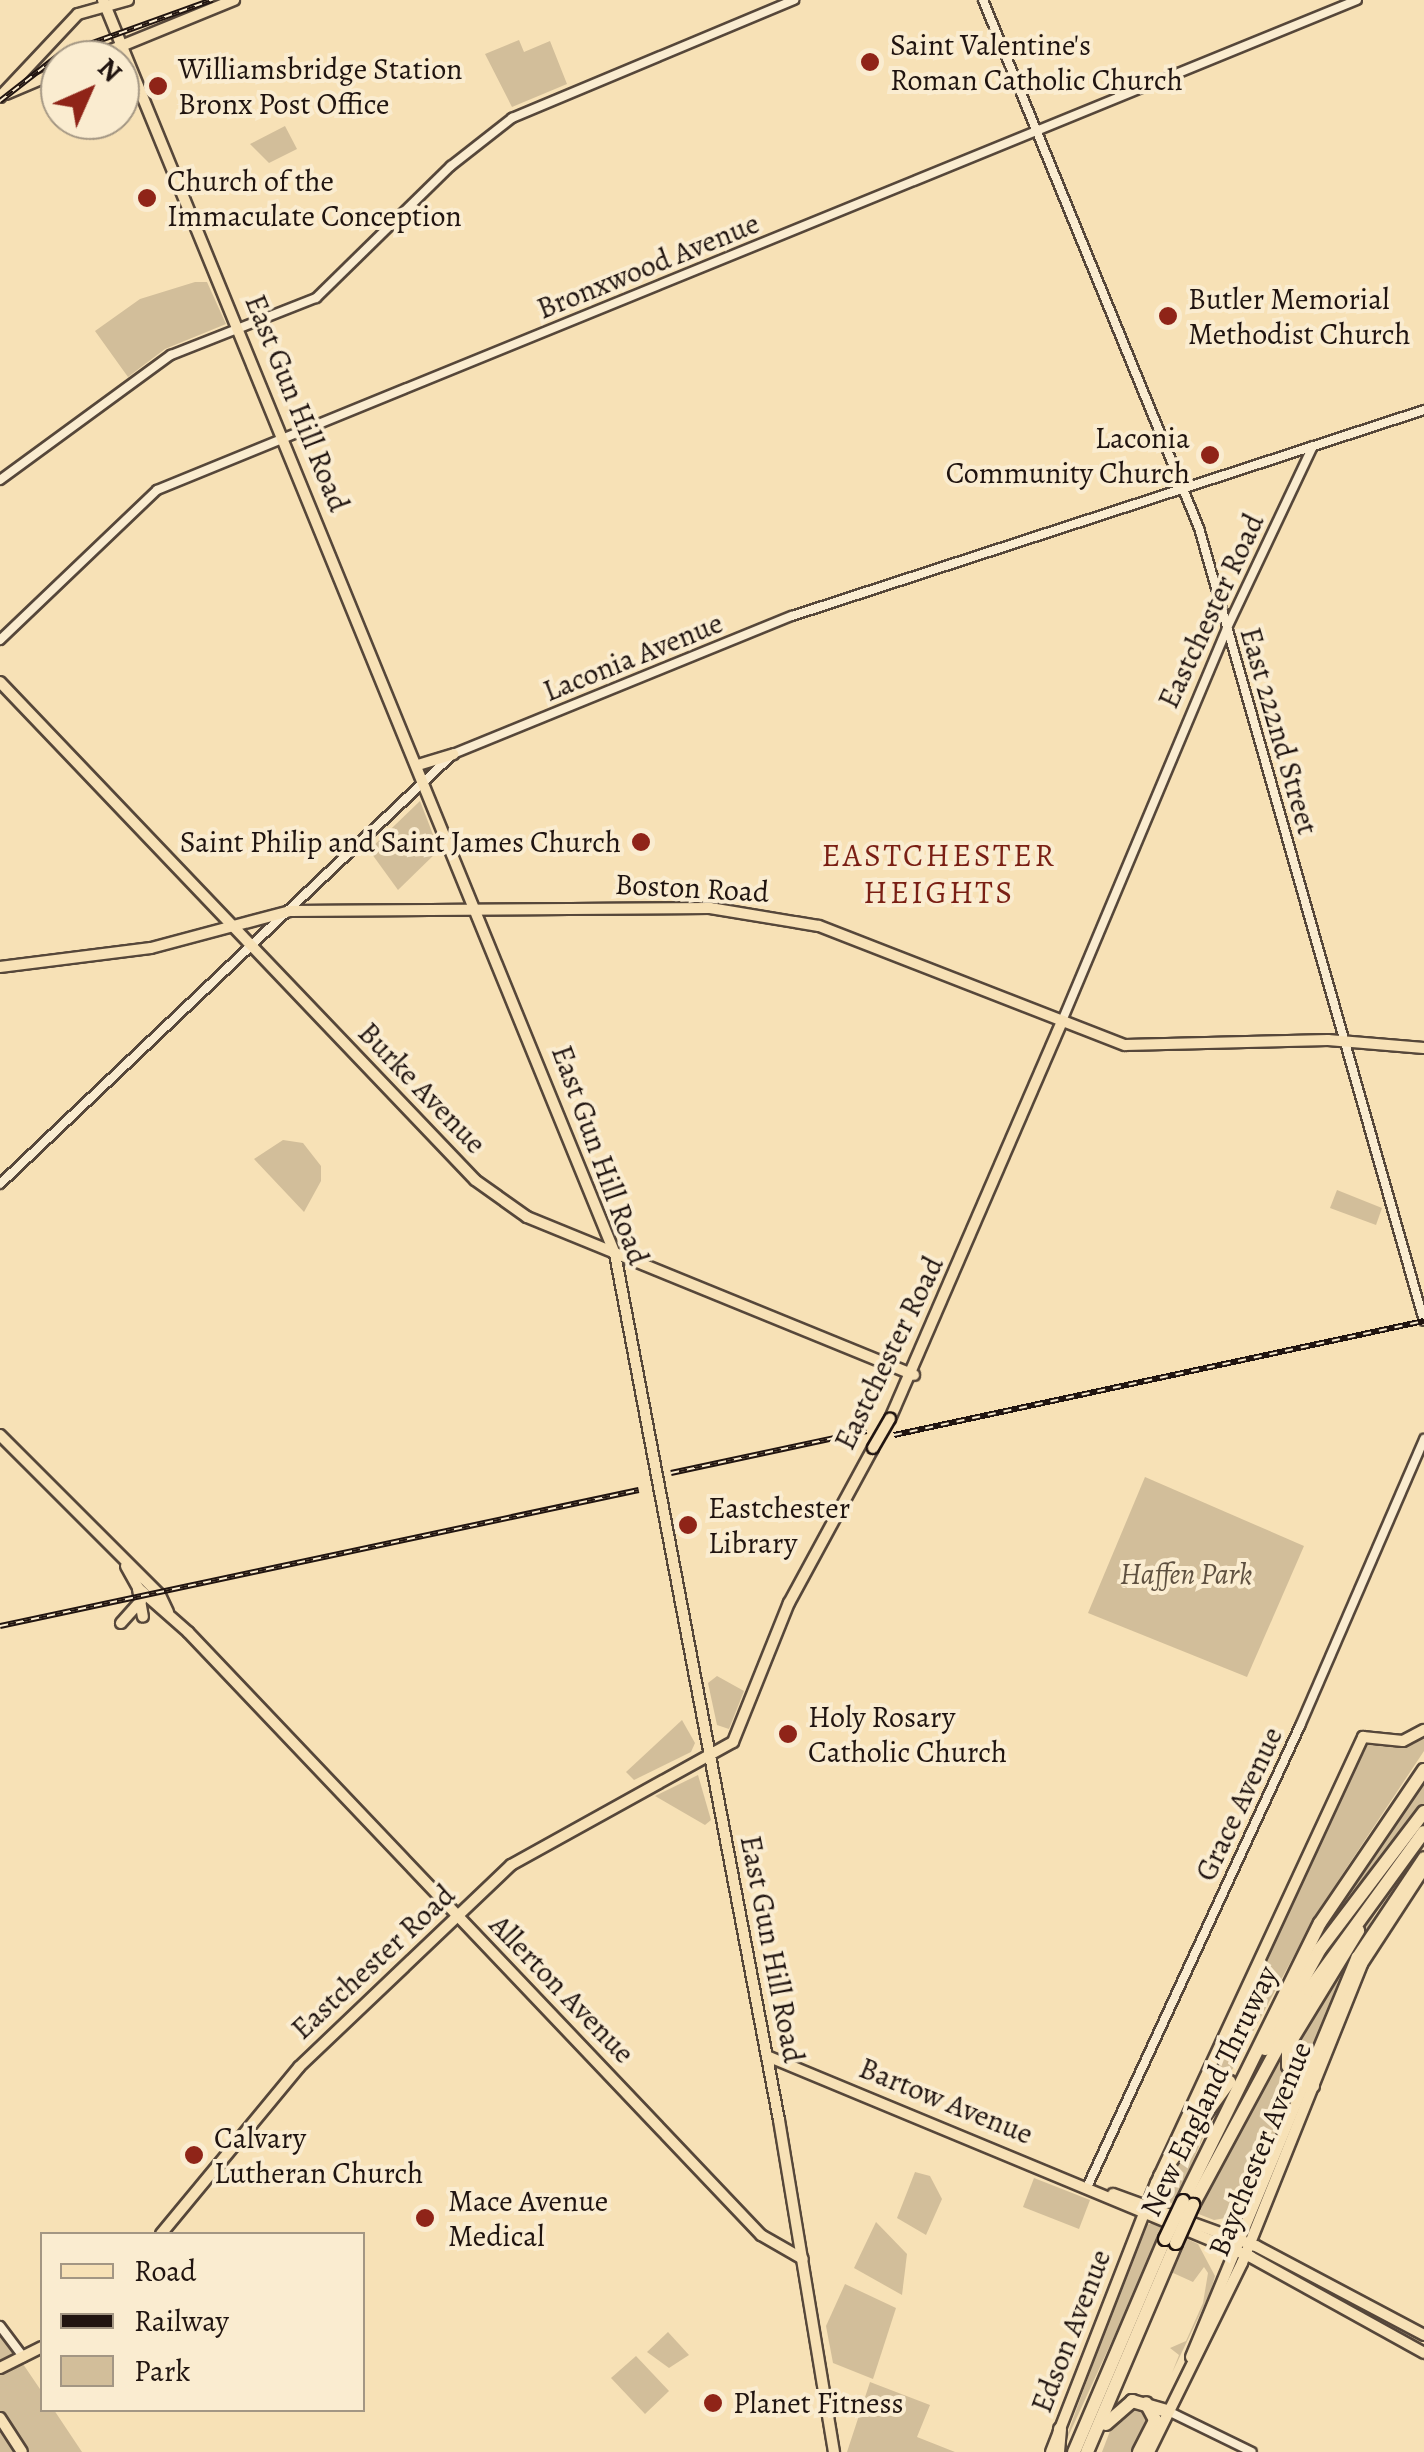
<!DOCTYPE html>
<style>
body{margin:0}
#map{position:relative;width:1424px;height:2452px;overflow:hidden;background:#f7e1b6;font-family:Alegreya,serif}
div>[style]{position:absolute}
.green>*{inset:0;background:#d2be9a}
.roads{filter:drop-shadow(2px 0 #56473a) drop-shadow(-2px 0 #56473a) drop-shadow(0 2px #56473a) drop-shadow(0 -2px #56473a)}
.minor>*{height:8px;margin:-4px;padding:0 4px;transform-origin:4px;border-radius:4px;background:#faecd0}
.major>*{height:10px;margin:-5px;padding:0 5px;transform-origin:5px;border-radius:5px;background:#f7e1b6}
.highway>*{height:12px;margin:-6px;padding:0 6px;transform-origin:6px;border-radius:6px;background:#f7e1b6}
.rail>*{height:6px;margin-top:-3px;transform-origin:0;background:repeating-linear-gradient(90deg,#faecd0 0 8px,#201410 0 16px);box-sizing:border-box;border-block:2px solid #201410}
.bridges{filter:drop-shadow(2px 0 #201410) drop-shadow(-2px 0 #201410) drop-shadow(0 2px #201410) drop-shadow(0 -2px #201410)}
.major-bridge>*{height:10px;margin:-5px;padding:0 5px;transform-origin:5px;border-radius:5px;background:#f7e1b6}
.highway-bridge>*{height:12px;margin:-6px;padding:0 6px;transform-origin:6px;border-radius:6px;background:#f7e1b6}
.dots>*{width:28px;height:28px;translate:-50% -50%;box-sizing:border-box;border:5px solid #faecd0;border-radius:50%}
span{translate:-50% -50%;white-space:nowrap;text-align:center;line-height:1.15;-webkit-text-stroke:8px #faecd0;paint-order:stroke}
.poi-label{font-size:30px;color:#201410}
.left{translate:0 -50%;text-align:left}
.right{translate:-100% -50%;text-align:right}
.street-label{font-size:30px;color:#201410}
.park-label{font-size:30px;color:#5e5040;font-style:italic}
.neighbourhood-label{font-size:32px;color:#7a1f14;letter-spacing:2.5px}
.legend{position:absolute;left:40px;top:2232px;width:325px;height:180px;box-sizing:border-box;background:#faecd0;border:2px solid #a39683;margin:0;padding:12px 18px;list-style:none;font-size:30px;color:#201410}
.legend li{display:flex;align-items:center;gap:20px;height:50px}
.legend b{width:50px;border:2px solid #a39683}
.north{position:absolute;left:40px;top:40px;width:100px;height:100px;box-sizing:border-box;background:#faecd0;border:2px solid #a39683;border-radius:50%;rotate:45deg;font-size:28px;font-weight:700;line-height:40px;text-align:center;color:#201410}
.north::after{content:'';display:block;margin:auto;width:35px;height:45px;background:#8f2418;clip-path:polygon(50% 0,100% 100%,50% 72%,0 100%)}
</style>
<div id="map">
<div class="green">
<div style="clip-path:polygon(519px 40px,524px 52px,550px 41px,567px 84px,512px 107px,485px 54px)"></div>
<div style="clip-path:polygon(285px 126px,297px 149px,269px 163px,250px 144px)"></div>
<div style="clip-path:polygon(195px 282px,207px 282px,226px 324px,165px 349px,128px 377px,95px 331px,140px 299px)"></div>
<div style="clip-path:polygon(420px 801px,439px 850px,398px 890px,369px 850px)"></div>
<div style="clip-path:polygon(283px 1140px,303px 1143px,321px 1166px,321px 1181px,304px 1212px,254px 1159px)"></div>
<div style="clip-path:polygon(1337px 1190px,1382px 1208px,1376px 1225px,1330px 1208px)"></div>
<div style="clip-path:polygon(1145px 1477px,1304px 1546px,1247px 1677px,1088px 1613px)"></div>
<div style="clip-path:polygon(717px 1676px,744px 1691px,729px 1729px,717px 1725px,708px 1683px)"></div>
<div style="clip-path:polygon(682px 1720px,695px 1743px,691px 1752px,634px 1780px,626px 1772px)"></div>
<div style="clip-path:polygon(1424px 1732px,1424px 1751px,1318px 1911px,1234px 2067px,1182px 2138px,1368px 1741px,1393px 1744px)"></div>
<div style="clip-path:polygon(698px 1775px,711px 1820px,705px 1825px,655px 1796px)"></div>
<div style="clip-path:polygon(1424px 1784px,1424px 1807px,1312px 1955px,1343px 1900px)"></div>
<div style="clip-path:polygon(1386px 1893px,1346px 1969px,1303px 2072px,1294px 2065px,1293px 2043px)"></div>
<div style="clip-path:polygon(1285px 2043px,1300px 2082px,1253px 2200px,1237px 2216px,1214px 2220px,1196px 2213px)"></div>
<div style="clip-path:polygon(1215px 2110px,1174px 2204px,1159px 2198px,1157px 2192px)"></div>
<div style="clip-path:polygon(915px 2172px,930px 2176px,942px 2199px,926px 2235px,897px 2218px)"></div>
<div style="clip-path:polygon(1034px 2178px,1090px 2200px,1079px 2229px,1023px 2207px)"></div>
<div style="clip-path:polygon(876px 2222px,907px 2254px,902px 2295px,854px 2268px)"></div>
<div style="clip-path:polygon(1153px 2223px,1162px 2228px,1160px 2236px,1061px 2452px,1143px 2226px)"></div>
<div style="clip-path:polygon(1185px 2238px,1198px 2244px,1215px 2276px,1210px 2293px,1172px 2373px,1179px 2355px,1170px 2348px,1186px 2341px,1203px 2303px,1208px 2273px,1204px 2267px,1193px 2282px,1171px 2272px)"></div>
<div style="clip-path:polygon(845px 2284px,896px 2308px,873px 2379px,833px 2363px,826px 2326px)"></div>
<div style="clip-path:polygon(0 2330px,42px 2392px,42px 2410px,54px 2410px,82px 2452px,0 2452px)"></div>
<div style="clip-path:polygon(668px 2332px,689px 2355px,669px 2368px,647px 2352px)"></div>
<div style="clip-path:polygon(636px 2356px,669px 2391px,645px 2414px,611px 2378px)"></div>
<div style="clip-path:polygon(870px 2382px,930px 2405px,917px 2437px,955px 2452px,847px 2452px)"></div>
<div style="clip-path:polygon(1132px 2409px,1150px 2416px,1133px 2452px,1102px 2452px,1115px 2418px)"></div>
</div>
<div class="roads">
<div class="minor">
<div style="left:983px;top:0;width:570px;rotate:67.75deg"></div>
<div style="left:1199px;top:528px;width:824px;rotate:74.16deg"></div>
<div style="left:0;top:480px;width:212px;rotate:-36.2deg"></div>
<div style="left:171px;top:355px;width:156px;rotate:-21.5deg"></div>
<div style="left:316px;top:298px;width:189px;rotate:-44.4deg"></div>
<div style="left:451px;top:166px;width:78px;rotate:-38.2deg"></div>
<div style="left:512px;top:118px;width:306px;rotate:-22.7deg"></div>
<div style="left:0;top:640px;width:217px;rotate:-43.7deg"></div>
<div style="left:157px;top:490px;width:1296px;rotate:-22.21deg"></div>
<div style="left:1062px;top:1021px;width:426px;rotate:-67.2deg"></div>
<div style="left:1227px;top:628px;width:201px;rotate:-64.7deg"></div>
<div style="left:0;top:1184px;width:625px;rotate:-43.51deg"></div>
<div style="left:453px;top:754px;width:366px;rotate:-22.2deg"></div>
<div style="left:792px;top:616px;width:665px;rotate:-18.05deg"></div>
<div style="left:1088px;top:2185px;width:506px;rotate:-65.21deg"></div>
<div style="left:1300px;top:1726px;width:313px;rotate:-66.6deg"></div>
<div style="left:0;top:2326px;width:39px;rotate:53deg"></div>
<div style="left:1168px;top:2411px;width:93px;rotate:26deg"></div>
</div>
<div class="major">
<div style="left:103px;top:0;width:1354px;rotate:67.79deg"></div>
<div style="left:615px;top:1254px;width:881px;rotate:79.28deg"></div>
<div style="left:779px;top:2120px;width:337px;rotate:80.6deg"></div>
<div style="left:87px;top:60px;width:159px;rotate:-22.2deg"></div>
<div style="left:6px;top:94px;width:59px;rotate:-23.1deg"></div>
<div style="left:0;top:97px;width:114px;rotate:-46.8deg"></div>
<div style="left:78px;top:14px;width:52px;rotate:-15.6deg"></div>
<div style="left:0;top:682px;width:688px;rotate:46.35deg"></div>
<div style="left:475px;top:1180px;width:64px;rotate:35.4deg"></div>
<div style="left:527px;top:1217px;width:418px;rotate:22.2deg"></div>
<div style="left:418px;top:765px;width:37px;rotate:-17deg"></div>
<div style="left:0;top:967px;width:152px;rotate:-7.2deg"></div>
<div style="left:151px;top:948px;width:144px;rotate:-14.9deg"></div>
<div style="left:290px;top:911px;width:420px;rotate:-0.4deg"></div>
<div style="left:710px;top:908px;width:110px;rotate:9.4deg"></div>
<div style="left:819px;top:926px;width:328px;rotate:21.3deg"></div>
<div style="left:1125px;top:1045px;width:203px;rotate:-1.4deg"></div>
<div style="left:1328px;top:1040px;width:96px;rotate:4.8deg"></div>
<div style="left:890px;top:1419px;width:434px;rotate:-66.6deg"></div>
<div style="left:0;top:1435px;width:226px;rotate:45deg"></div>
<div style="left:160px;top:1595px;width:19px;rotate:65deg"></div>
<div style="left:126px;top:1566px;width:25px;rotate:61deg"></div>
<div style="left:138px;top:1588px;width:67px;rotate:41.3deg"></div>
<div style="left:188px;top:1632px;width:832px;rotate:46.46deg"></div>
<div style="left:761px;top:2235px;width:48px;rotate:29.7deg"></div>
<div style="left:138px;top:1589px;width:28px;rotate:80deg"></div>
<div style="left:121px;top:1623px;width:30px;rotate:-48deg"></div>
<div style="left:767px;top:2056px;width:524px;rotate:22.55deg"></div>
<div style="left:1251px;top:2257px;width:198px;rotate:29deg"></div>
<div style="left:1113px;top:2194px;width:152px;rotate:20deg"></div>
<div style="left:1256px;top:2246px;width:190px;rotate:27.9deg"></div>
<div style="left:161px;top:2234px;width:217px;rotate:-50.4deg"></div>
<div style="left:299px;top:2067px;width:293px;rotate:-43.6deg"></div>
<div style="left:511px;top:1865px;width:254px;rotate:-29deg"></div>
<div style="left:733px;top:1742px;width:150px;rotate:-68.1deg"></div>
<div style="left:789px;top:1603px;width:176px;rotate:-61.5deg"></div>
<div style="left:1191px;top:2357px;width:433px;rotate:-67.5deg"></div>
<div style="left:1357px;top:1957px;width:120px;rotate:-56.2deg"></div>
<div style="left:0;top:2368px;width:47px;rotate:-26.6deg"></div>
<div style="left:0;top:2418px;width:40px;rotate:57.1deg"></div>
<div style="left:1051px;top:2452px;width:289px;rotate:-68.7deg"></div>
<div style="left:1156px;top:2183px;width:492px;rotate:-65.1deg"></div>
<div style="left:1363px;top:1737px;width:40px;rotate:5.7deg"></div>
<div style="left:1403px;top:1741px;width:24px;rotate:-28deg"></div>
<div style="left:1149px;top:2452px;width:211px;rotate:-63.8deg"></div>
<div style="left:1242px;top:2263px;width:322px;rotate:-68.1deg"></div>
<div style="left:1362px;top:1964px;width:113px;rotate:-56.9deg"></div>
</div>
<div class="highway">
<div style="left:1265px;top:2049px;width:114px;rotate:-61.2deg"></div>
<div style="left:1320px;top:1949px;width:172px;rotate:-52.8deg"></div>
<div style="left:1313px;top:2086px;width:32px;rotate:-141deg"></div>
<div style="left:1288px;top:2066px;width:20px;rotate:-90deg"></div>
<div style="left:1288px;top:2046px;width:135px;rotate:-58.7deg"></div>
<div style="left:1160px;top:2176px;width:117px;rotate:-53.7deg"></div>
<div style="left:1183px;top:2201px;width:310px;rotate:-63.8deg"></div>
<div style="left:1320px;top:1923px;width:185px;rotate:-55.8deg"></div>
<div style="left:1193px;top:2205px;width:244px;rotate:-61.7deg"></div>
<div style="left:1309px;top:1990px;width:195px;rotate:-54deg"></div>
<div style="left:1106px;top:2424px;width:35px;rotate:-41deg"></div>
<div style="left:1132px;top:2401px;width:37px;rotate:16deg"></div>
<div style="left:1058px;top:2452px;width:23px;rotate:-85deg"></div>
<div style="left:1074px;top:2452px;width:232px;rotate:-66.9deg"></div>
<div style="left:1087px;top:2452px;width:227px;rotate:-66.9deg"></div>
<div style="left:1139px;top:2452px;width:36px;rotate:-63deg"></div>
<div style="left:1155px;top:2420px;width:19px;rotate:-118deg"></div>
</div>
</div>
<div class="rail">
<div style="left:0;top:101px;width:75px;rotate:-37.9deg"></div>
<div style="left:59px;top:55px;width:163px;rotate:-19.8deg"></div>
<div style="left:894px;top:1435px;width:542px;rotate:-12.14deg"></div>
<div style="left:671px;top:1473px;width:200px;rotate:-12.1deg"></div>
<div style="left:0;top:1626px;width:653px;rotate:-12.02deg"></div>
</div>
<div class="bridges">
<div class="major-bridge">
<div style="left:873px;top:1448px;width:34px;rotate:-60deg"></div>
</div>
<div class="highway-bridge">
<div style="left:1165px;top:2239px;width:42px;rotate:-64.7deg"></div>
<div style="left:1176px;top:2243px;width:42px;rotate:-65.9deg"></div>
</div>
</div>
<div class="dots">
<div style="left:870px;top:62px;background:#8f2418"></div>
<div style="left:158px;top:86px;background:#8f2418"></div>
<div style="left:147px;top:198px;background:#8f2418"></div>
<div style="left:1168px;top:316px;background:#8f2418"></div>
<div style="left:1210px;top:455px;background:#8f2418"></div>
<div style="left:641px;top:842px;background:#8f2418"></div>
<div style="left:688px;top:1525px;background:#8f2418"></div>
<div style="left:788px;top:1734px;background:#8f2418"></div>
<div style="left:194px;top:2155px;background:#8f2418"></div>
<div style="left:425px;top:2218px;background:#8f2418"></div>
<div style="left:713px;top:2403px;background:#8f2418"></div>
</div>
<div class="poi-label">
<span class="left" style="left:890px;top:62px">Saint Valentine's<br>Roman Catholic Church</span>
<span class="left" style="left:178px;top:86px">Williamsbridge Station<br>Bronx Post Office</span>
<span class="left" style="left:167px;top:198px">Church of the<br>Immaculate Conception</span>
<span class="left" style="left:1188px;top:316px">Butler Memorial<br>Methodist Church</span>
<span class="right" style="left:1190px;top:455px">Laconia<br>Community Church</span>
<span class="right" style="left:621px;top:842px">Saint Philip and Saint James Church</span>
<span class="left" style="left:708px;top:1525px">Eastchester<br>Library</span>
<span class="left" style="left:808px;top:1734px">Holy Rosary<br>Catholic Church</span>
<span class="left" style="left:214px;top:2155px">Calvary<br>Lutheran Church</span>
<span class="left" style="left:448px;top:2218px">Mace Avenue<br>Medical</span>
<span class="left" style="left:733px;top:2403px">Planet Fitness</span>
</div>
<div class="street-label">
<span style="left:648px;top:266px;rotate:-22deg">Bronxwood Avenue</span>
<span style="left:297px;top:403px;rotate:68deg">East Gun Hill Road</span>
<span style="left:1211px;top:611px;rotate:-65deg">Eastchester Road</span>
<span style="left:633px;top:657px;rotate:-22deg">Laconia Avenue</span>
<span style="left:1279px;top:731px;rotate:74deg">East 222nd Street</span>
<span style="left:692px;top:888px;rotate:3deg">Boston Road</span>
<span style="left:422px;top:1088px;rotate:46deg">Burke Avenue</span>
<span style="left:600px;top:1155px;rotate:70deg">East Gun Hill Road</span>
<span style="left:889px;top:1353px;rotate:-64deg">Eastchester Road</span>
<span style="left:1239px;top:1804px;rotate:-65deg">Grace Avenue</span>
<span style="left:772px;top:1949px;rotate:79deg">East Gun Hill Road</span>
<span style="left:373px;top:1962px;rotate:-43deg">Eastchester Road</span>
<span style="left:562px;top:1989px;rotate:46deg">Allerton Avenue</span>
<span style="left:1209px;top:2091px;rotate:-64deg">New England Thruway</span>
<span style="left:946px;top:2101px;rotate:22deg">Bartow Avenue</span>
<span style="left:1260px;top:2149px;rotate:-68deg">Baychester Avenue</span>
<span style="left:1071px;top:2331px;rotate:-69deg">Edson Avenue</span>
</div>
<div class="park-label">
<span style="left:1186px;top:1574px">Haffen Park</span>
</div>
<div class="neighbourhood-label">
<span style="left:939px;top:874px">EASTCHESTER<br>HEIGHTS</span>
</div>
<ul class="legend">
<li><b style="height:12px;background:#f7e1b6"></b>Road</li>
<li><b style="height:12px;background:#201410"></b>Railway</li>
<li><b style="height:28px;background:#d2be9a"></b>Park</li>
</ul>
<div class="north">N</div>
</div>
